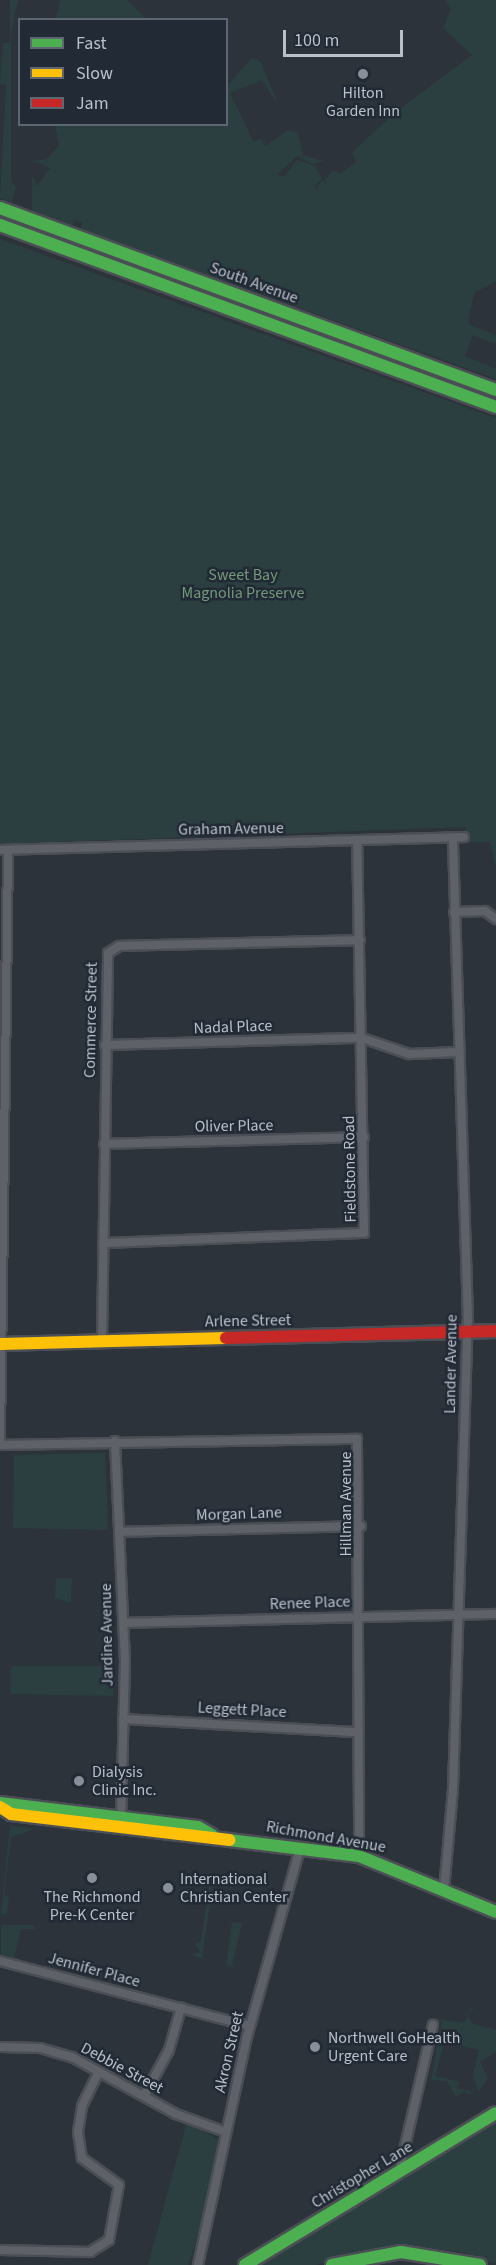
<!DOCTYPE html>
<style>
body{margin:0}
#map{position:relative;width:496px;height:2265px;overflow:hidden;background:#2d333a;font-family:"Source Sans 3",sans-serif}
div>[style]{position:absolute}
.green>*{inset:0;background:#2b3f40}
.roads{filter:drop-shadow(2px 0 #4b4f55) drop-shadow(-2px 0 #4b4f55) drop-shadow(0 2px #4b4f55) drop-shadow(0 -2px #4b4f55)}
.street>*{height:8px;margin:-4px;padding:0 4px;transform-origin:4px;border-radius:4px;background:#5e6268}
.fast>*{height:12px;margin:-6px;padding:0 6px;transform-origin:6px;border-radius:6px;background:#4caf50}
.slow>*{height:12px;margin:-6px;padding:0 6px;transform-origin:6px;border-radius:6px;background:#ffc107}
.jam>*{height:12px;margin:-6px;padding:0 6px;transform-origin:6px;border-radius:6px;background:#c62828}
.dots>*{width:16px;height:16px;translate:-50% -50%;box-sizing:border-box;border:3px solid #212a35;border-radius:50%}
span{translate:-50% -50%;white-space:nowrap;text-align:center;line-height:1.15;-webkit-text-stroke:5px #212a35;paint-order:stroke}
.poi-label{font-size:16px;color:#b9c0ca}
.left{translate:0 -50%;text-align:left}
.street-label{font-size:16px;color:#b9c0ca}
.park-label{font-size:16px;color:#729979}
.legend{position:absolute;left:18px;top:18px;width:210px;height:108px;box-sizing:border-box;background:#212a35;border:2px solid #5e6671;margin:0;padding:8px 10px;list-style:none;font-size:18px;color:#b9c0ca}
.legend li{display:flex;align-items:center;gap:12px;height:30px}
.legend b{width:30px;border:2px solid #5e6671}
.scale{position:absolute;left:283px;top:30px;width:120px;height:27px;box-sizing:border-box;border:3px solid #b9c0ca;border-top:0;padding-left:8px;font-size:18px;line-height:21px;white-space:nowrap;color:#b9c0ca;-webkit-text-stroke:4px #212a35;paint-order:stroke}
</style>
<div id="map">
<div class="green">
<div style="clip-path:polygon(10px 0,18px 0,11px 33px,11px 182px,16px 186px,12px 202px,0 198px,6px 85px,0 84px,3px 43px,10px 43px)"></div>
<div style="clip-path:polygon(60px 0,127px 0,146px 19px,56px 19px)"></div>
<div style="clip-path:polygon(445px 0,496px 0,496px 281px,474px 293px,468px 324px,496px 335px,496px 344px,473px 335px,465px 356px,496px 369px,496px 379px,81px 229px,82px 223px,74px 220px,73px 226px,32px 210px,32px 175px,37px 186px,50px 168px,34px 161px,47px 159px,59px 145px,55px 125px,226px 124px,227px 86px,252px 58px,260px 61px,278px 104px,262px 80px,230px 93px,253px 141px,261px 139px,265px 146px,288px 130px,298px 133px,303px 156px,325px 161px,312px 164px,298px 156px,277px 174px,284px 177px,297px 160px,315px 166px,322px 179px,314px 186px,319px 192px,317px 186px,323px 180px,327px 184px,325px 179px,333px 171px,340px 174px,356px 162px,352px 153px,394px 113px,472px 55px,443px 28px,451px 10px)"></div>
<div style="clip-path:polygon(27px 224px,455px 379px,485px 393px,79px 250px,21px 227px)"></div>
<div style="clip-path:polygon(0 239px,496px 418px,496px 867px,490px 842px,466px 842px,465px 827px,0 844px)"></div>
<div style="clip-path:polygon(105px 1453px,108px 1530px,13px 1528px,14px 1455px)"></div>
<div style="clip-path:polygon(56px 1578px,72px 1578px,71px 1603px,55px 1598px)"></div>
<div style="clip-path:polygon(11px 1666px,113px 1666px,113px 1696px,10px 1694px)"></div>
<div style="clip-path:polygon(10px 1825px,34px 1829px,11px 1837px,4px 1895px,9px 1898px,7px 1913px,1px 1915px)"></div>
<div style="clip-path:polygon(205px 1872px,220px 1874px,214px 1877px,202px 1957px,207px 1960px,192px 1955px,200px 1952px,195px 1944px,201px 1941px,211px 1874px)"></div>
<div style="clip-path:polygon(232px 1922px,242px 1923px,232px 1965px,237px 1968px,226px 1965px)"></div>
<div style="clip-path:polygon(1px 1925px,32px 1925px,37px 1929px,21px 1929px,14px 1958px,1px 1954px)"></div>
<div style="clip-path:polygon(471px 2007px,476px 2010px,471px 2009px,468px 2017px,473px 2024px,496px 2030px,496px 2052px,480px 2062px,488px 2078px,478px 2092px,473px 2075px,479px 2050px,444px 2041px,435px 2076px,460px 2082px,456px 2088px,470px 2091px,472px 2095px,465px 2092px,456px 2097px,447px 2081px,431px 2080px,442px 2022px,428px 2018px,464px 2023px)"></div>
<div style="clip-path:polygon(187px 2121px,221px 2141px,200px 2230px,188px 2265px,148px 2265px)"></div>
<div style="clip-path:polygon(496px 2123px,496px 2264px,461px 2252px,410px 2246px,361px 2251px,316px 2265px,259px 2265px)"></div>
</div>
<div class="roads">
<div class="street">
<div style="left:0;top:850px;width:464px;rotate:-1.6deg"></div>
<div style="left:454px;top:912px;width:31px;rotate:-2deg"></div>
<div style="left:485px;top:911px;width:14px;rotate:36deg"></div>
<div style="left:105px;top:1045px;width:257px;rotate:-1.6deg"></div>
<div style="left:362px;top:1038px;width:50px;rotate:18.8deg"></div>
<div style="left:409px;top:1054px;width:49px;rotate:-2.3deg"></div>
<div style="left:104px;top:1144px;width:260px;rotate:-1.5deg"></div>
<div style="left:103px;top:1243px;width:261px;rotate:-2.2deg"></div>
<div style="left:364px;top:1233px;width:392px;rotate:-91deg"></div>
<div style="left:102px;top:1341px;width:388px;rotate:-89.1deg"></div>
<div style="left:108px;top:953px;width:13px;rotate:-32deg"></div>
<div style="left:119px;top:946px;width:241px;rotate:-1.4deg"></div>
<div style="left:0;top:1441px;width:591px;rotate:-89.22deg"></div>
<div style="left:115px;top:1441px;width:218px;rotate:87.4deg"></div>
<div style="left:125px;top:1659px;width:163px;rotate:91.4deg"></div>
<div style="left:0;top:1445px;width:357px;rotate:-1deg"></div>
<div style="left:357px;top:1439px;width:417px;rotate:89.7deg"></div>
<div style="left:119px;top:1532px;width:242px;rotate:-1.4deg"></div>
<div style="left:124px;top:1623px;width:372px;rotate:-1.4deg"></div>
<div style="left:123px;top:1719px;width:236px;rotate:3.2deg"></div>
<div style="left:444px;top:1890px;width:101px;rotate:-84.9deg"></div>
<div style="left:453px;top:1789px;width:469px;rotate:-88.2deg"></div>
<div style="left:468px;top:1320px;width:481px;rotate:-91.8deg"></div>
<div style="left:0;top:1961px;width:258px;rotate:14.6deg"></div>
<div style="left:0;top:2047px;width:40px;rotate:1.4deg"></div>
<div style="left:40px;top:2048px;width:33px;rotate:16deg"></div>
<div style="left:72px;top:2057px;width:119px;rotate:28.7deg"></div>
<div style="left:176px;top:2114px;width:53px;rotate:19.8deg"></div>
<div style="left:144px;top:2096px;width:52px;rotate:-61.5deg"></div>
<div style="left:169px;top:2050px;width:44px;rotate:-74.1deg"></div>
<div style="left:399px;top:2172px;width:151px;rotate:-77deg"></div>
<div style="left:0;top:2250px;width:90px;rotate:1.3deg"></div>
<div style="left:90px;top:2252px;width:22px;rotate:-32deg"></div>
<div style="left:109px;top:2240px;width:56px;rotate:-79.7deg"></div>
<div style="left:119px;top:2185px;width:46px;rotate:-143.9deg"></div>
<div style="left:82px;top:2158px;width:26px;rotate:-99deg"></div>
<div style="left:78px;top:2132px;width:26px;rotate:-81deg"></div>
<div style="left:82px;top:2106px;width:37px;rotate:-64deg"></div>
<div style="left:198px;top:2265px;width:233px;rotate:-77.9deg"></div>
<div style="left:247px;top:2037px;width:196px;rotate:-74.3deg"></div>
</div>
<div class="fast">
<div style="left:0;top:208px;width:528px;rotate:20.15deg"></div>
<div style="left:0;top:225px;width:528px;rotate:20.15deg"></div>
<div style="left:0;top:1803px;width:199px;rotate:6.9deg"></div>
<div style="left:198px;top:1827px;width:16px;rotate:30deg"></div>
<div style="left:229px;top:1840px;width:131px;rotate:7deg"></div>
<div style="left:359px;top:1856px;width:148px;rotate:22.2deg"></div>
<div style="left:245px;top:2265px;width:293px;rotate:-31.2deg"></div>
<div style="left:332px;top:2265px;width:70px;rotate:-10.7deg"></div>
<div style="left:401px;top:2252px;width:80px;rotate:9.3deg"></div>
</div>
<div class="slow">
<div style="left:0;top:1344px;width:226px;rotate:-1.5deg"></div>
<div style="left:0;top:1807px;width:13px;rotate:32deg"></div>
<div style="left:11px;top:1814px;width:220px;rotate:6.8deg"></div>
</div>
<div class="jam">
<div style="left:226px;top:1338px;width:270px;rotate:-1.5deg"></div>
</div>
</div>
<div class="dots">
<div style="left:363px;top:74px;background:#888f98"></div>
<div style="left:79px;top:1781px;background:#888f98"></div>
<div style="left:92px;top:1878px;background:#888f98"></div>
<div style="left:168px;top:1888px;background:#888f98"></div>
<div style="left:315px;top:2047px;background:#888f98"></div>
</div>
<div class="poi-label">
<span style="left:363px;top:102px">Hilton<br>Garden Inn</span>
<span class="left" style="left:92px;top:1781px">Dialysis<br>Clinic Inc.</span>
<span class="left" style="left:180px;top:1888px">International<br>Christian Center</span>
<span style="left:92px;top:1906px">The Richmond<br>Pre-K Center</span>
<span class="left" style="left:328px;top:2047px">Northwell GoHealth<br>Urgent Care</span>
</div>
<div class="street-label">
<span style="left:254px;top:283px;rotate:20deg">South Avenue</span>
<span style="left:231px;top:829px;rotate:-1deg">Graham Avenue</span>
<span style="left:91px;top:1020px;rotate:-89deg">Commerce Street</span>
<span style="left:233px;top:1027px;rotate:-2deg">Nadal Place</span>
<span style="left:234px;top:1126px;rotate:-1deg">Oliver Place</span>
<span style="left:350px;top:1169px;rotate:-91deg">Fieldstone Road</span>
<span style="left:248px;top:1321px;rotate:-1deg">Arlene Street</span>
<span style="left:451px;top:1364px;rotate:-89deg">Lander Avenue</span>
<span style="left:346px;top:1504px;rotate:-90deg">Hillman Avenue</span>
<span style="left:239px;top:1514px;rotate:-2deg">Morgan Lane</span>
<span style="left:310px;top:1603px;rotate:-2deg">Renee Place</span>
<span style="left:107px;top:1635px;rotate:-91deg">Jardine Avenue</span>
<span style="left:242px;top:1710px;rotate:3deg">Leggett Place</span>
<span style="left:326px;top:1837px;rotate:10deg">Richmond Avenue</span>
<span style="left:94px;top:1970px;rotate:15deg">Jennifer Place</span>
<span style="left:229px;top:2052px;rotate:-77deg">Akron Street</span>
<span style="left:122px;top:2068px;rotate:28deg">Debbie Street</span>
<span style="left:362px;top:2175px;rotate:-31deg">Christopher Lane</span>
</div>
<div class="park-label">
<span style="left:243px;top:584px">Sweet Bay<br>Magnolia Preserve</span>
</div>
<ul class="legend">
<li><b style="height:8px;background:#4caf50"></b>Fast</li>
<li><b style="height:8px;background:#ffc107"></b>Slow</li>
<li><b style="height:8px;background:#c62828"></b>Jam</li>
</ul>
<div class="scale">100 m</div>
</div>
